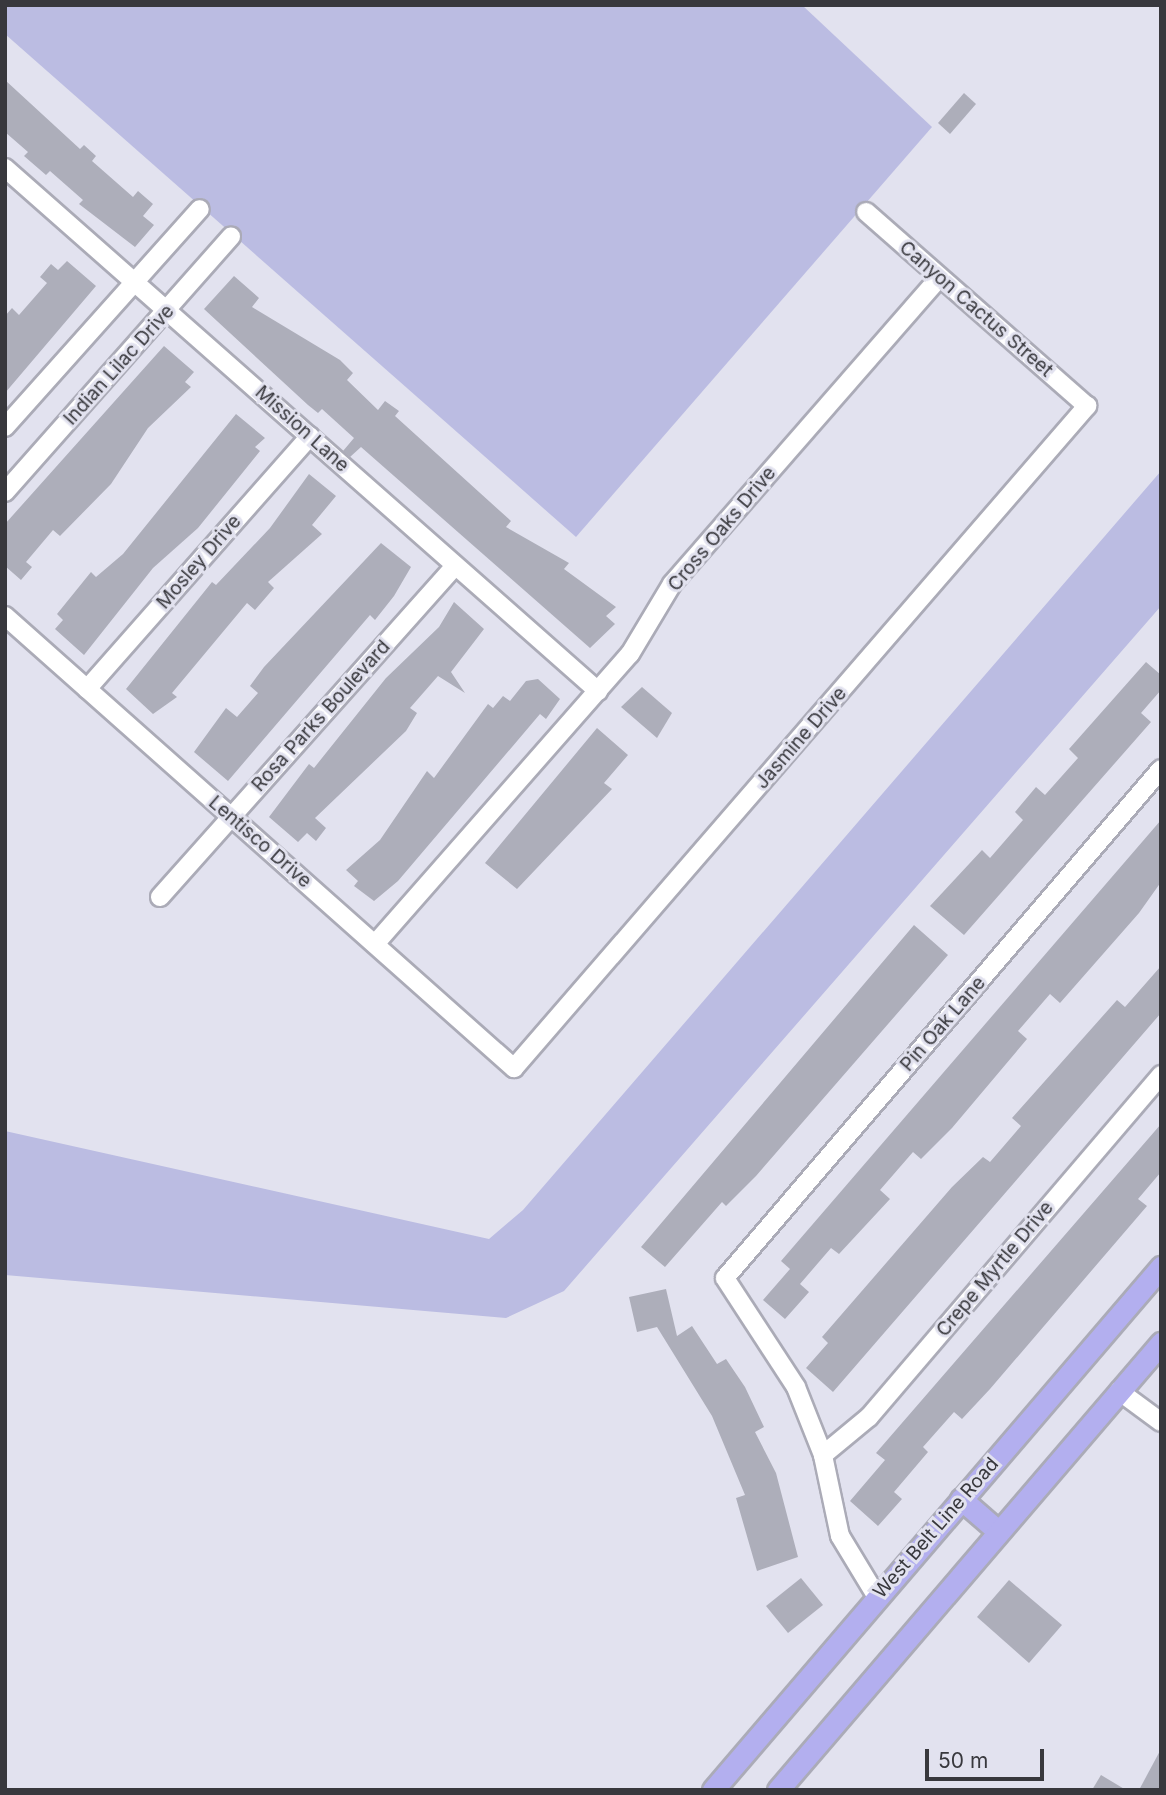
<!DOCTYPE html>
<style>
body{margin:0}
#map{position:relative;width:1166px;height:1795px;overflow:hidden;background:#e2e2ef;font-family:Inter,sans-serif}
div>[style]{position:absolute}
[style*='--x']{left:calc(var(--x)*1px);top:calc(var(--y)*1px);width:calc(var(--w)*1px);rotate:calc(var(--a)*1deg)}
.green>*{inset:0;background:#bbbce2}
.building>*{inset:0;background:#adaeba}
.roads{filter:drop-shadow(2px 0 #ababb7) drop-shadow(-2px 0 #ababb7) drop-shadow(0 2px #ababb7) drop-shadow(0 -2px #ababb7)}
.minor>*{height:18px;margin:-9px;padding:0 9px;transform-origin:9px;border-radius:9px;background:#fff}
.major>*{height:21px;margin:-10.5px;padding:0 10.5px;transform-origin:10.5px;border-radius:10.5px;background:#b3afef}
span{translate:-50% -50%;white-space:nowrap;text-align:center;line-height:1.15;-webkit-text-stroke:6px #e2e2ef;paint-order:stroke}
.street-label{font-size:19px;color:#38383d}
.frame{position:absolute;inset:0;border:7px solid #38383d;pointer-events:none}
.scale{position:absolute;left:925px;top:1749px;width:119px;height:32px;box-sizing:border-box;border:4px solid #38383d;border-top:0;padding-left:9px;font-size:21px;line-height:24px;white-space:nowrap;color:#38383d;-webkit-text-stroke:5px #e2e2ef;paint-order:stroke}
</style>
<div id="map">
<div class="green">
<div style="clip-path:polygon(5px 5px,802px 5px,932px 127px,576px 537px,5px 34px)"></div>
<div style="clip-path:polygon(1161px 471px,1161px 606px,564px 1291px,506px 1318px,5px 1275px,5px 1131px,489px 1239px,523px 1210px)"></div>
</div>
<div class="building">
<div style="clip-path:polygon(5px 80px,80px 149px,84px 145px,96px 156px,92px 161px,133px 197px,138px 191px,153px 204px,143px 216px,154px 225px,135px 247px,79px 204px,83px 200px,50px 171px,46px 175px,24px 156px,28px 152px,5px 132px)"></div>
<div style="clip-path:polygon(964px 93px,976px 104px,950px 134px,938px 123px)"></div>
<div style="clip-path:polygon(67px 261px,96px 286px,5px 393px,5px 316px,12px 308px,19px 315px,47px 283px,40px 277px,51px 264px,58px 270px)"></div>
<div style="clip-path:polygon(234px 276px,259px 298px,252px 307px,340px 360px,353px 373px,347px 380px,378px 410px,385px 401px,399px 411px,395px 416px,511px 521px,506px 527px,569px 563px,564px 569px,616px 607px,606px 616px,615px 624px,590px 648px,361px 447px,350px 457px,343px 451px,354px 438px,322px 409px,318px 413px,308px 405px,204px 309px)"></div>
<div style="clip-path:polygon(164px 346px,194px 372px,185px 382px,191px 387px,148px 428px,111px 484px,60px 536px,53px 530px,26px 562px,32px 567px,21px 580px,5px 566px,5px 524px)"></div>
<div style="clip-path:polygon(236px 414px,265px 438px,255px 447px,260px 451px,198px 528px,153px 568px,84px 655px,55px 629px,63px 620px,57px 614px,91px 572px,96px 577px,123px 554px)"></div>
<div style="clip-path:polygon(309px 474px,336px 496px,312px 525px,322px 534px,268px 582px,274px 588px,255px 610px,247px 603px,172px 693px,177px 697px,153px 714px,126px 689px,212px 582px,216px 585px,270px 528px)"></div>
<div style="clip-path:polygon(381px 543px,411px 567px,394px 596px,375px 620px,370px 615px,228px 781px,194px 752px,226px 708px,237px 717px,258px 693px,250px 686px,264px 667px)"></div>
<div style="clip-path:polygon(454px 602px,484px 629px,451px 672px,465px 693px,438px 676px,410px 708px,417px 713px,406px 731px,315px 818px,326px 828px,316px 841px,307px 833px,298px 842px,269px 817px,309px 764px,314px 768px,386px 678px,439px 627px)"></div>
<div style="clip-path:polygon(1146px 662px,1161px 675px,1161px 690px,1141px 713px,1151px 722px,964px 935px,930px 906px,982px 850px,990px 858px,1023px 820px,1015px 812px,1036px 787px,1045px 795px,1078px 758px,1069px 749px)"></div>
<div style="clip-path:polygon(538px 679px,560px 699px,546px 719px,540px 714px,398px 881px,374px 901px,354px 886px,358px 881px,346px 870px,380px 840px,427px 771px,434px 778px,488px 704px,493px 708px,503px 696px,510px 701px,526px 681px)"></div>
<div style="clip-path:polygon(642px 687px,672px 713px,657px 738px,621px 707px)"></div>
<div style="clip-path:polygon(597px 728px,628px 755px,604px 783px,612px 789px,517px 889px,485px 863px)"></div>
<div style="clip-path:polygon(1161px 820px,1161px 882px,1139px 913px,1060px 1003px,1050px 994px,1018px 1031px,1027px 1039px,952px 1128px,921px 1159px,913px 1152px,880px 1190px,890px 1199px,839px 1254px,831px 1248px,800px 1284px,809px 1292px,785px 1319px,763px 1300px,790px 1269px,781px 1261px)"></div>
<div style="clip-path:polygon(914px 925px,948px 955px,756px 1176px,726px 1206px,722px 1202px,665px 1267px,641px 1247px)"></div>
<div style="clip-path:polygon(1161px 966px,1161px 1013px,833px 1392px,806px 1368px,828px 1343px,822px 1337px,952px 1187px,983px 1157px,990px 1162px,1021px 1126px,1012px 1118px,1117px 1000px,1125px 1007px)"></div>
<div style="clip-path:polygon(1161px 1124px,1161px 1172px,1138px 1199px,1147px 1206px,990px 1389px,962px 1419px,954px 1412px,923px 1447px,928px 1452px,894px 1492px,902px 1499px,878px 1526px,850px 1501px,885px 1460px,876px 1453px)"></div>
<div style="clip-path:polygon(666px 1289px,677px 1336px,692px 1326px,717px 1364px,726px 1359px,745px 1387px,764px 1427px,755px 1432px,776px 1473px,798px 1557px,757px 1571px,736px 1498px,745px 1495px,712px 1416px,657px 1327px,637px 1332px,629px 1297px)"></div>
<div style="clip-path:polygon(801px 1578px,823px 1605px,788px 1633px,766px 1606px)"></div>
<div style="clip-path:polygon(1009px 1580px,1062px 1625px,1029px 1663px,977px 1617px)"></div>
<div style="clip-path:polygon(1161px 1749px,1161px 1790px,1139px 1790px)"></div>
<div style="clip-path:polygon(1101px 1775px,1126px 1790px,1092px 1790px)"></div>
</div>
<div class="roads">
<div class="minor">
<div style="--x:5;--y:168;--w:791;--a:41.41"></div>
<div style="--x:5;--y:427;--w:292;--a:-48.2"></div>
<div style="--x:5;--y:492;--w:341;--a:-48.5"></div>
<div style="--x:5;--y:616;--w:681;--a:41.61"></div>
<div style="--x:514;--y:1068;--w:876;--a:-49.12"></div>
<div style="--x:1087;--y:406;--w:294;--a:-138.7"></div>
<div style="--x:87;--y:689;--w:337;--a:-48.6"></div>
<div style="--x:160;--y:897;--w:443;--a:-48.3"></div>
<div style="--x:375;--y:944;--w:386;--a:-48.7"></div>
<div style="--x:630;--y:654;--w:82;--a:-59"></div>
<div style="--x:672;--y:584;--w:406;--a:-48.9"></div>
<div style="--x:1119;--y:1391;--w:52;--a:36.4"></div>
<div style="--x:823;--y:1455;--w:60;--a:-39.6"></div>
<div style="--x:869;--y:1417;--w:450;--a:-49.5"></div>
<div style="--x:877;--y:1597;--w:71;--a:-121.2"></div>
<div style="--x:840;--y:1536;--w:83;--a:-101.9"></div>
<div style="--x:823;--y:1455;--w:73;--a:-111.7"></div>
<div style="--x:796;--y:1387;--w:130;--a:-123.1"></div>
<div style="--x:725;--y:1278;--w:670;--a:-49.42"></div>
</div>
<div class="major">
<div style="--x:961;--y:1499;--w:49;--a:40.9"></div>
<div style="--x:713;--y:1790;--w:689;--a:-49.42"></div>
<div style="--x:778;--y:1790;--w:589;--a:-49.41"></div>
</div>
</div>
<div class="street-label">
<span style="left:976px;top:309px;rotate:41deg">Canyon Cactus Street</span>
<span style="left:119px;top:365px;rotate:-48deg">Indian Lilac Drive</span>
<span style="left:302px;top:429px;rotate:42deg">Mission Lane</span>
<span style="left:722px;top:529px;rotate:-50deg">Cross Oaks Drive</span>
<span style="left:199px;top:562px;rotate:-49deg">Mosley Drive</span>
<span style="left:321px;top:716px;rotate:-48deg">Rosa Parks Boulevard</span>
<span style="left:801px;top:738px;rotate:-49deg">Jasmine Drive</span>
<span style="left:260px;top:842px;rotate:41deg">Lentisco Drive</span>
<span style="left:943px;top:1024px;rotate:-49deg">Pin Oak Lane</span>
<span style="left:995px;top:1269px;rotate:-50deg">Crepe Myrtle Drive</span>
<span style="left:936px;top:1528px;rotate:-49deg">West Belt Line Road</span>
</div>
<div class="frame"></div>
<div class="scale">50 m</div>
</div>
